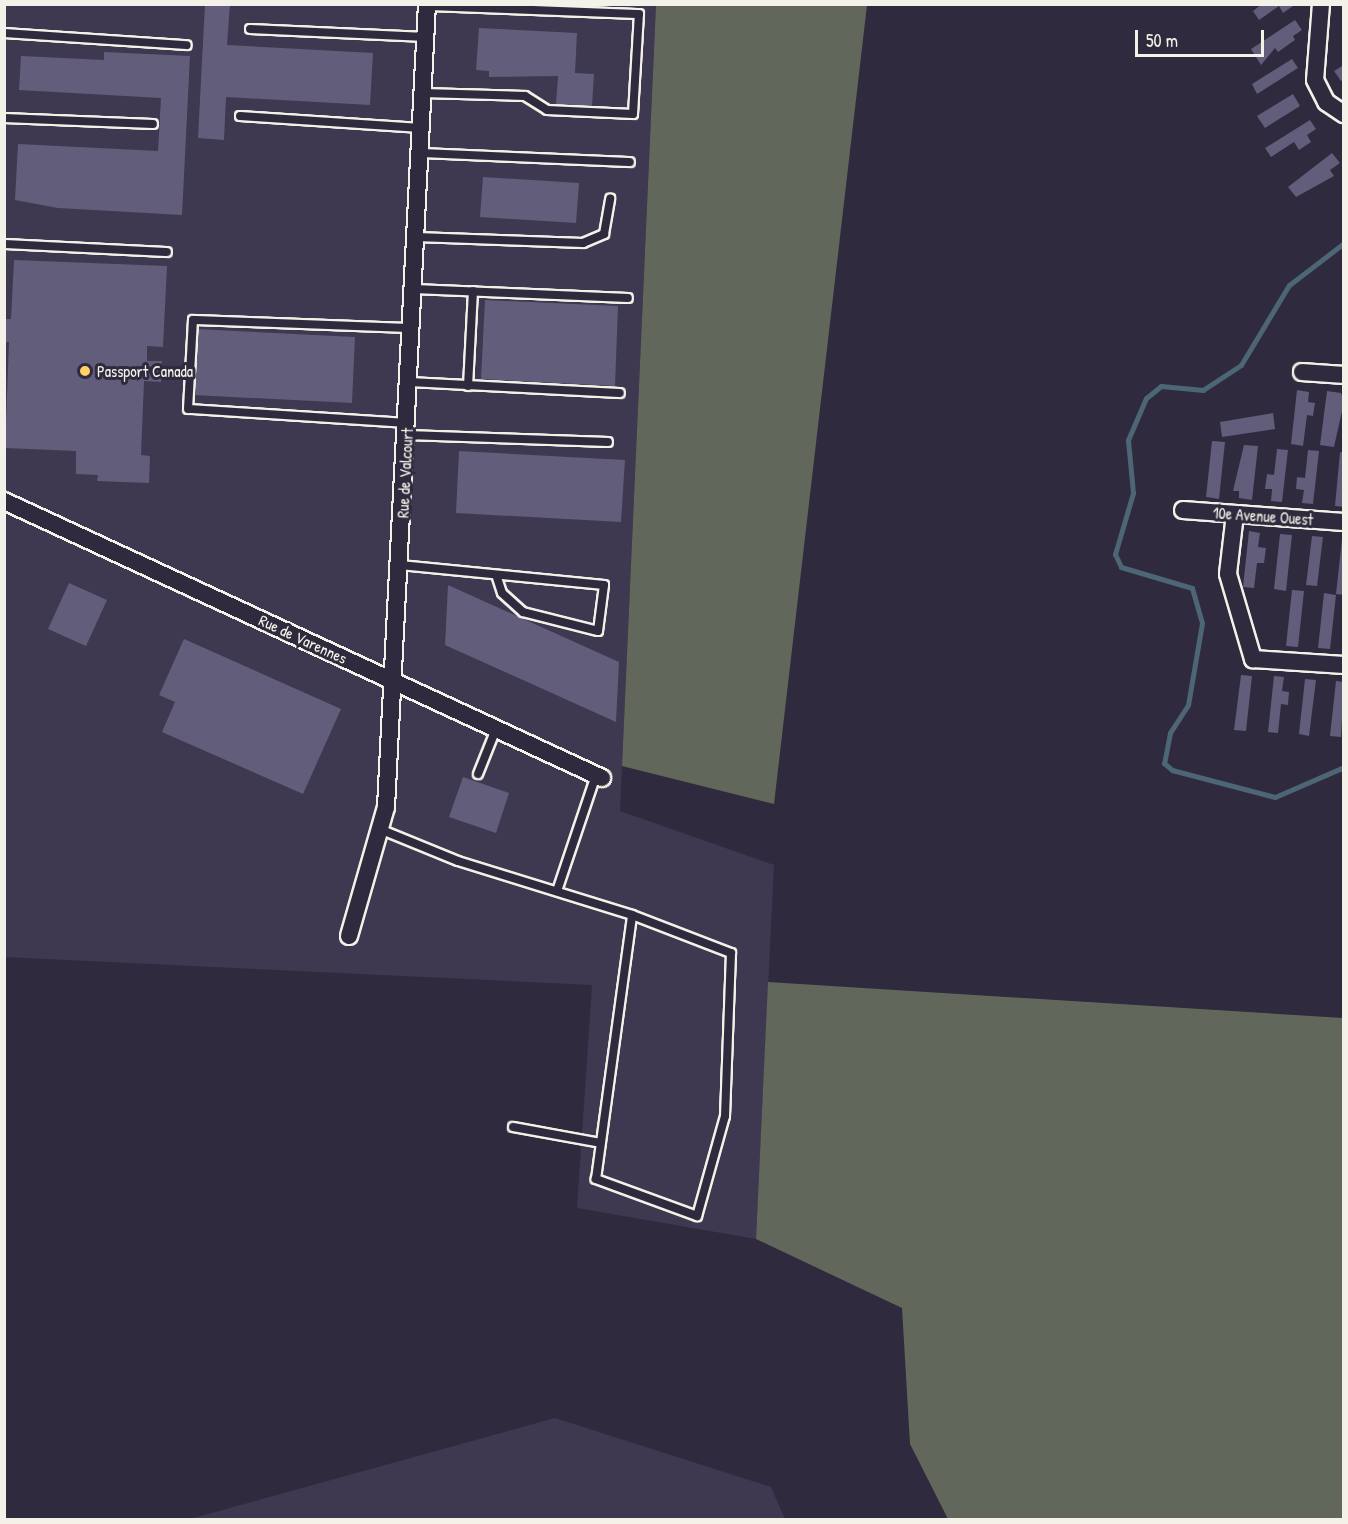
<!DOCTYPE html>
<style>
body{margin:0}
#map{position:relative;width:1348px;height:1524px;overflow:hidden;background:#2f2a3d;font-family:"Patrick Hand",sans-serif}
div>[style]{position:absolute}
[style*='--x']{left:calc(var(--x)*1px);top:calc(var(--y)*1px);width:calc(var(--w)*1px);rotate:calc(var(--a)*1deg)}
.built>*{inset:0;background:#3e3950}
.green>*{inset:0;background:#61685b}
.stream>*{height:5px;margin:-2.5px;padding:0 2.5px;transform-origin:2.5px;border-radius:2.5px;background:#4d6675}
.building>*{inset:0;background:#625d7b}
.roads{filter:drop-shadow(2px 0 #f4f1e8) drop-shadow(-2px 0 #f4f1e8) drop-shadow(0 2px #f4f1e8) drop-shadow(0 -2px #f4f1e8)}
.lane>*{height:8px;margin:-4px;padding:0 4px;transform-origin:4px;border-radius:4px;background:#2f2a3d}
.street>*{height:16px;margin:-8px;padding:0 8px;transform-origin:8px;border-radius:8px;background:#2f2a3d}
.dots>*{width:16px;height:16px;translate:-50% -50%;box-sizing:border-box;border:3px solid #2f2a3d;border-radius:50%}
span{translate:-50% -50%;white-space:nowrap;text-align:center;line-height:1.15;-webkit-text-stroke:6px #2f2a3d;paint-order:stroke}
.poi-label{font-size:16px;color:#f4f1e8}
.left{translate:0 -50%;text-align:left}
.street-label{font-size:16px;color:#f4f1e8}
.frame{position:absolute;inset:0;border:6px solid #f4f1e8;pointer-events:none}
.scale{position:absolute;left:1135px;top:30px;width:129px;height:27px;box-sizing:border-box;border:3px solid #f4f1e8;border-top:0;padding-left:8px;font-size:18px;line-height:21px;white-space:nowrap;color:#f4f1e8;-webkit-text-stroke:4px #2f2a3d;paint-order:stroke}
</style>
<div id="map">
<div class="built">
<div style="clip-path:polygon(5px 5px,656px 5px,620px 811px,774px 865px,756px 1239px,577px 1208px,592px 985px,5px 957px)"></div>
<div style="clip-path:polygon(555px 1418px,771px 1487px,785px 1519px,190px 1519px)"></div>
</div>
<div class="green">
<div style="clip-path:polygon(656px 5px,867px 5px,774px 804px,622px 766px)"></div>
<div style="clip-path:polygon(768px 982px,1343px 1018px,1343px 1519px,948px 1519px,910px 1444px,902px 1308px,756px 1239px)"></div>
</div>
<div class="stream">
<div style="--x:1344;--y:243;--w:69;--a:142.6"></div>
<div style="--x:1289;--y:285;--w:93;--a:121"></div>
<div style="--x:1241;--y:365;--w:45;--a:146.7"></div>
<div style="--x:1203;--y:390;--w:42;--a:-174.6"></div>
<div style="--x:1161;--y:386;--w:19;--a:141"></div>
<div style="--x:1146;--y:398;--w:46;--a:113.2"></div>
<div style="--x:1128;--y:440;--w:53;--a:84.6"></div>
<div style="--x:1133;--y:493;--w:64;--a:106.4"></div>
<div style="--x:1115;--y:554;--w:14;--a:65"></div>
<div style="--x:1121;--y:567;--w:74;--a:16.5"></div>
<div style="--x:1192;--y:588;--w:36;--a:74"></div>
<div style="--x:1202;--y:623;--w:83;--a:99.7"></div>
<div style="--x:1188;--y:705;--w:33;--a:123"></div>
<div style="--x:1170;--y:733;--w:31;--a:101"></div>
<div style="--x:1164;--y:763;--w:11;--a:41"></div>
<div style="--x:1172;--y:770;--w:106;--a:14.7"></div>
<div style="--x:1275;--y:797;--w:75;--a:-23.5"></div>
</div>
<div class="building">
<div style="clip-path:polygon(205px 4px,230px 4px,227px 45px,373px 53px,370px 105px,226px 97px,224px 140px,198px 138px)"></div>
<div style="clip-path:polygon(1262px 4px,1296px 4px,1283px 13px,1279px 6px,1259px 20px,1253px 11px)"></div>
<div style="clip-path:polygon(1295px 20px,1302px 30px,1293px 36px,1295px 40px,1278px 52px,1275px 48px,1261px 65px,1251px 49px)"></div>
<div style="clip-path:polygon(479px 28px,577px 33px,575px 73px,594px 74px,592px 106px,556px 104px,558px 76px,489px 77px,489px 71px,476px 70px)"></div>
<div style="clip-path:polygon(104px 52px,190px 56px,182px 215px,58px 208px,15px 200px,18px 144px,158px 151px,161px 98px,19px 90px,21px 56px,104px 60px)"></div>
<div style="clip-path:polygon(1292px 59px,1298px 68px,1257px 94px,1252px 84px)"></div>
<div style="clip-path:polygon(1344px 65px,1344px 79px,1341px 81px,1334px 71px)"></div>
<div style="clip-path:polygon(1293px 94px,1300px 106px,1265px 128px,1257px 116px)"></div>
<div style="clip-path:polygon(1310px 120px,1316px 129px,1307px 135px,1311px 142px,1299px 150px,1294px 142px,1271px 157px,1265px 148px)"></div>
<div style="clip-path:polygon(1332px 153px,1340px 163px,1330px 170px,1334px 176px,1296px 197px,1288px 187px)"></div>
<div style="clip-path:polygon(483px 177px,579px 183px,576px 223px,480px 217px)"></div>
<div style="clip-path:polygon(14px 260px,167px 266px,163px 347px,147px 346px,147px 361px,162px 361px,161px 382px,144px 381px,141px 455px,150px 456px,149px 483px,97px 481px,98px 475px,76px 474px,76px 451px,5px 448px,9px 342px,4px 342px,4px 319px,11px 319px)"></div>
<div style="clip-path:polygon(485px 300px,618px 306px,615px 386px,481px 379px)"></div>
<div style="clip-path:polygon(196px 329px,355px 337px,352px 403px,193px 395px)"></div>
<div style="clip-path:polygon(1297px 390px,1309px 392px,1308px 402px,1315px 403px,1313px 416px,1307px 415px,1303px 446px,1291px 444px)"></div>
<div style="clip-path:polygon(1327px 391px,1341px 393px,1344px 402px,1334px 447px,1320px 445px)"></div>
<div style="clip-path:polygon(1273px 413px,1275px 429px,1222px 437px,1220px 422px)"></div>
<div style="clip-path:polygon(1212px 441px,1225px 442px,1219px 499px,1206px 497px)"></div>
<div style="clip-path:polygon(1244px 445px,1258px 446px,1252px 500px,1239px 498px,1239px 491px,1233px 491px)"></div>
<div style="clip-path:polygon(1277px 449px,1288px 450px,1282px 502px,1271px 501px,1272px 489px,1265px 489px,1267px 474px,1274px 475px)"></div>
<div style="clip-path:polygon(1308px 450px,1319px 451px,1313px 504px,1302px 503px,1304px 490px,1296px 489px,1297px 477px,1305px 478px)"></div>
<div style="clip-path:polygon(459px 451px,625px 460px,621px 522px,456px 513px)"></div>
<div style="clip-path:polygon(1340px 452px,1344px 453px,1344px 507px,1335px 506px)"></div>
<div style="clip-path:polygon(1249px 531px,1260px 533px,1258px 547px,1266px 548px,1264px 563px,1257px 563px,1254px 588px,1243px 587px)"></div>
<div style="clip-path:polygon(1280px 534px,1292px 535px,1286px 591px,1274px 589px)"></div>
<div style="clip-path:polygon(1312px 536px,1323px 537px,1317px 586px,1306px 585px)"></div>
<div style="clip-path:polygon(1342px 539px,1344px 539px,1344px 595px,1336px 594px)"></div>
<div style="clip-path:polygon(69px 583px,107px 600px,86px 646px,48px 629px)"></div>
<div style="clip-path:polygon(448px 585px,619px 662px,616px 722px,445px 645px)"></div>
<div style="clip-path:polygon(1292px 590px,1304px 591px,1298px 647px,1286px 646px)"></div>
<div style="clip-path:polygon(1324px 593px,1336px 595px,1330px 649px,1318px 648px)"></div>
<div style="clip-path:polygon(184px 639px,341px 709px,303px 794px,162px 732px,175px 702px,159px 695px)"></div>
<div style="clip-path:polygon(1241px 675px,1252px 676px,1246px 731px,1234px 730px)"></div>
<div style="clip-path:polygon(1274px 676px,1284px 677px,1282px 691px,1289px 692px,1288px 705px,1281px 704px,1278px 733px,1268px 732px)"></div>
<div style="clip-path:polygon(1305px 679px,1316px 680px,1309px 736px,1299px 734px)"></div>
<div style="clip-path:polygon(1336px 681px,1344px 682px,1341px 737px,1330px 736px)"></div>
<div style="clip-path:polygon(463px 777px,509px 793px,496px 833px,449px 817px)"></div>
</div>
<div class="roads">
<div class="lane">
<div style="--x:250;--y:29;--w:176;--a:2.6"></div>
<div style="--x:4;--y:33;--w:183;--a:3.8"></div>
<div style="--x:423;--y:93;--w:102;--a:1.7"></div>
<div style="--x:525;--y:96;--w:26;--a:32"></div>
<div style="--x:547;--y:110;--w:86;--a:2.7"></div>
<div style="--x:633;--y:114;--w:100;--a:-86.6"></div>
<div style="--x:639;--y:14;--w:212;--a:-177.8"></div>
<div style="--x:240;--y:116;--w:181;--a:3.8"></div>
<div style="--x:4;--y:118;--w:149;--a:2.3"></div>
<div style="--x:420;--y:153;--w:210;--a:2.5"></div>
<div style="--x:416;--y:237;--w:167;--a:2.1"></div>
<div style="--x:583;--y:243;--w:23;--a:-23"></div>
<div style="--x:604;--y:234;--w:36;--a:-80"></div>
<div style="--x:4;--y:244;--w:163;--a:2.8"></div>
<div style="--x:414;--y:289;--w:214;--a:2.4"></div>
<div style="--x:409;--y:382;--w:211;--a:3"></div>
<div style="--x:468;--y:386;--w:95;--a:-87"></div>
<div style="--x:407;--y:423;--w:219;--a:-176.3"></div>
<div style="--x:188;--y:409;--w:89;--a:-86.8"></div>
<div style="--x:193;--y:320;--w:218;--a:2.1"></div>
<div style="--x:407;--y:435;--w:201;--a:2"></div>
<div style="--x:400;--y:565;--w:205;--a:5.6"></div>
<div style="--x:604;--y:585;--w:46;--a:97.4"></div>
<div style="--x:598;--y:631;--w:77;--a:-165.8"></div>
<div style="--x:523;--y:612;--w:28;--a:-138"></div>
<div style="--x:502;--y:593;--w:16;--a:-108"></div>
<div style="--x:478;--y:774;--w:48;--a:-68.2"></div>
<div style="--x:382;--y:830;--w:82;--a:22.2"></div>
<div style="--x:458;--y:861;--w:182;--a:17.2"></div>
<div style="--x:632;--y:915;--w:106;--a:21"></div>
<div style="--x:731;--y:953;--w:163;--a:92.1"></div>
<div style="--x:725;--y:1116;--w:104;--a:105.6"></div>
<div style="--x:697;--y:1216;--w:108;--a:-159.9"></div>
<div style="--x:596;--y:1179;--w:266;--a:-82.2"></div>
<div style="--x:557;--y:891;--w:122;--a:-71.4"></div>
<div style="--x:513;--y:1127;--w:89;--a:10.3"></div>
</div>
<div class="street">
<div style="--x:1321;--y:4;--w:76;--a:94.5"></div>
<div style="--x:1315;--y:80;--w:25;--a:63"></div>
<div style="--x:1326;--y:102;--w:22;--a:34"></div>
<div style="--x:1302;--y:372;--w:42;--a:4.1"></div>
<div style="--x:4;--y:501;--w:659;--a:24.85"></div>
<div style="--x:1183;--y:510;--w:161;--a:4.3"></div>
<div style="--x:1235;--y:514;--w:60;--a:96.7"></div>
<div style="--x:1228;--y:574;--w:89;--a:73.6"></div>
<div style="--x:1253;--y:659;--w:91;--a:3.8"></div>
<div style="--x:349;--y:936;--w:134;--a:-74"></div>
<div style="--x:386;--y:807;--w:804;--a:-87.08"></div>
</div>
</div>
<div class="dots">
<div style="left:85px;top:371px;background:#ffd166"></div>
</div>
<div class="poi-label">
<span class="left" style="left:97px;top:371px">Passport Canada</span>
</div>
<div class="street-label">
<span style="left:405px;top:473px;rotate:-87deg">Rue de Valcourt</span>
<span style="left:1263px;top:516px;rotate:4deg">10e Avenue Ouest</span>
<span style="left:303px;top:639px;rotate:25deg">Rue de Varennes</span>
</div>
<div class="frame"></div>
<div class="scale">50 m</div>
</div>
